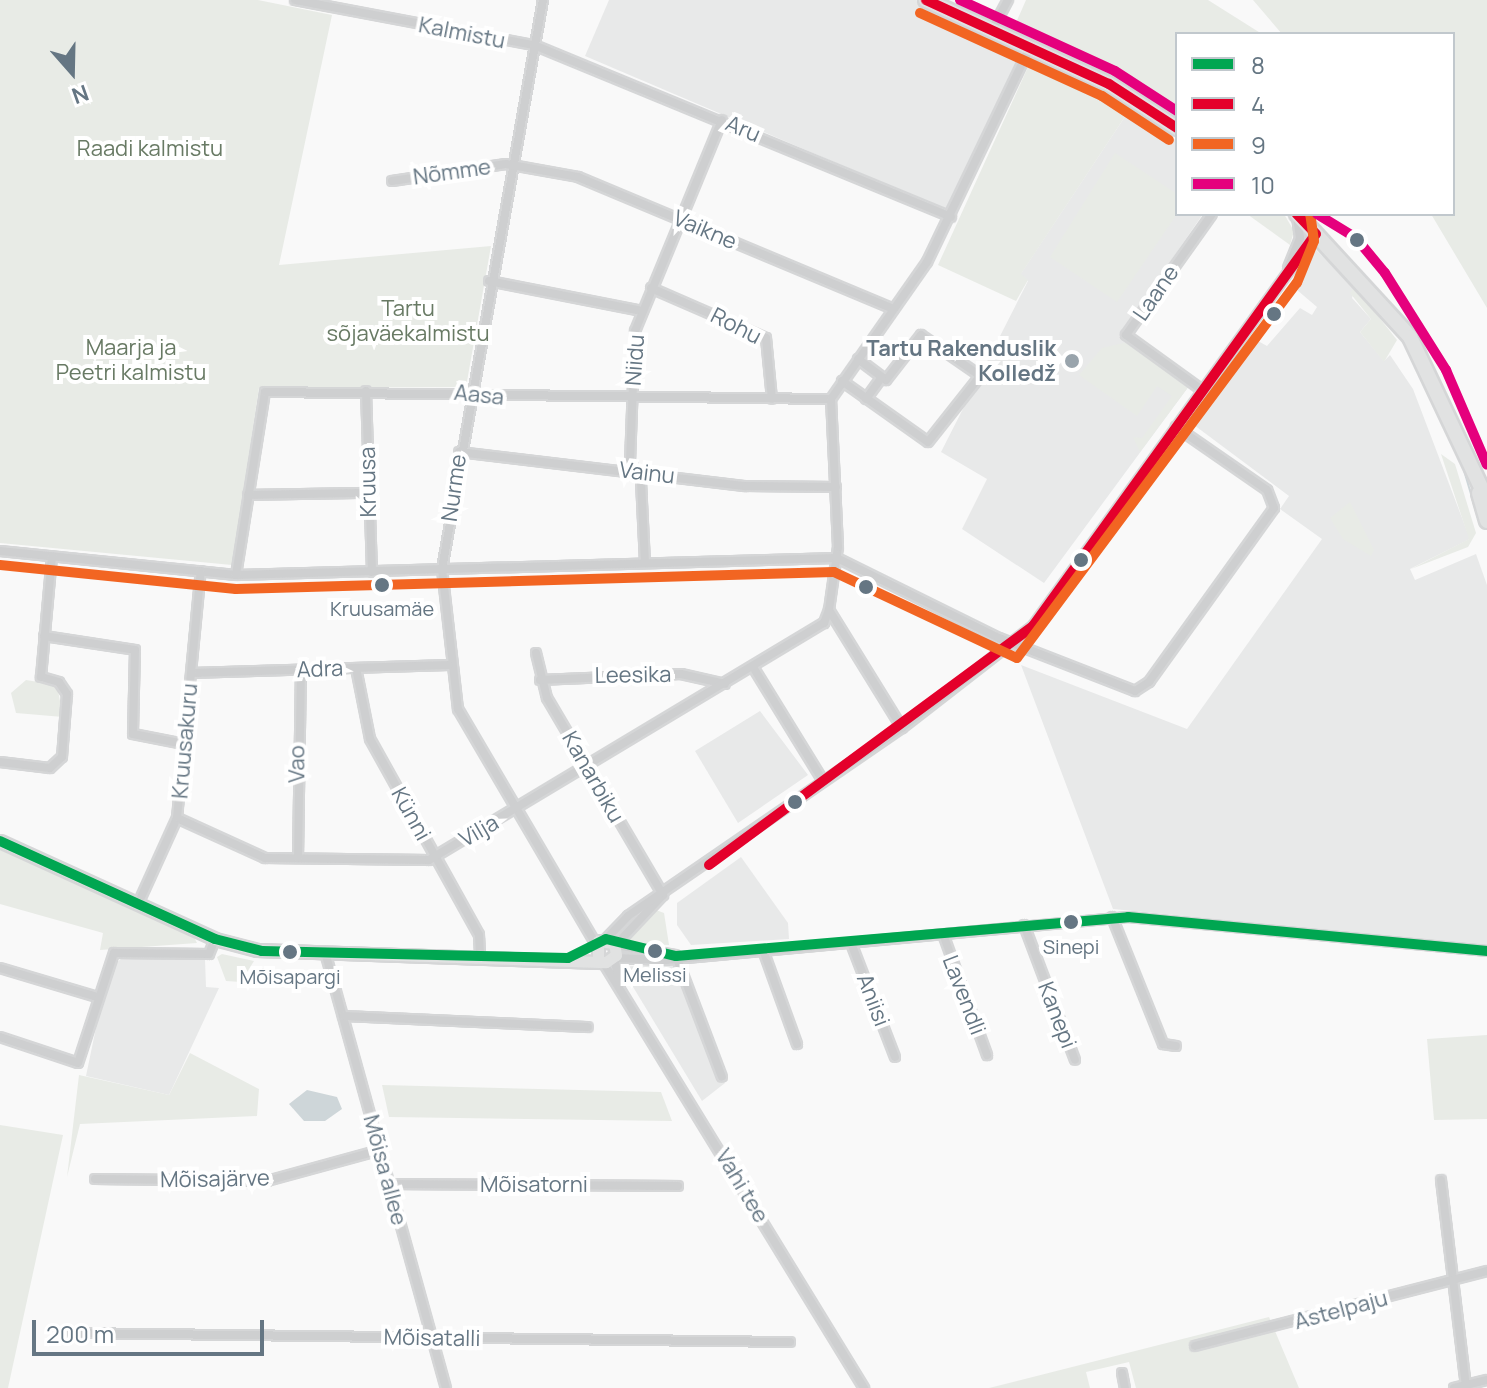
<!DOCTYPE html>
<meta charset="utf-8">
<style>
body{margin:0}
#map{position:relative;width:1487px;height:1388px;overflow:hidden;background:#f9f9f9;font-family:Manrope,sans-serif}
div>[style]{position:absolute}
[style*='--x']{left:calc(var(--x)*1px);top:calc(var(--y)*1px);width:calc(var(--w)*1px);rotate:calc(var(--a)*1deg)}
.built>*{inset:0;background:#e8e9e9}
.green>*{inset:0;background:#e8ebe6}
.water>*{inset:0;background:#ced6d9}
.stream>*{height:2px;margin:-1px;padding:0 1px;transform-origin:1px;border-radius:1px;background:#ced6d9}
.roads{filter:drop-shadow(2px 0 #d5d6d7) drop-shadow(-2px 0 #d5d6d7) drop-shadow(0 2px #d5d6d7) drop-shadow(0 -2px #d5d6d7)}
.street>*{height:8px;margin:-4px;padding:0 4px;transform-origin:4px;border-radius:4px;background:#cecfd0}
.secondary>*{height:11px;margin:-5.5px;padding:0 5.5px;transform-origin:5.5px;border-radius:5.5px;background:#e1e2e2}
.highway>*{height:14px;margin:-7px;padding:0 7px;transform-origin:7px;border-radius:7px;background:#e1e2e2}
.bus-1>*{height:10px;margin:-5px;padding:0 5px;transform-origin:5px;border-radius:5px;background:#00a651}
.bus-2>*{height:10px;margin:-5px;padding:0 5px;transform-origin:5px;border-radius:5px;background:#e4002b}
.bus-3>*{height:10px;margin:-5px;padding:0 5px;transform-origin:5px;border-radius:5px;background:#f26522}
.bus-4>*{height:10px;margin:-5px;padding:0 5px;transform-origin:5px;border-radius:5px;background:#e5007d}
.dots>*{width:22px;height:22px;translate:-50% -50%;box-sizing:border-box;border:4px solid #fff;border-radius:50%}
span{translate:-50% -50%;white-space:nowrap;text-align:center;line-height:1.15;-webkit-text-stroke:8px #fff;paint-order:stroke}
.bus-label{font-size:20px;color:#657683}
.street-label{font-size:22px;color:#657683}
.park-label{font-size:22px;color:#687a64}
.poi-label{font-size:22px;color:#657683;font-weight:700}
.right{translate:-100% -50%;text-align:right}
.legend{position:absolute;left:1175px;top:32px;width:280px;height:184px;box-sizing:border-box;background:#fff;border:2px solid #c1c8cd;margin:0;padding:10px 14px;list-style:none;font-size:24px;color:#657683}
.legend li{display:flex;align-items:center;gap:16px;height:40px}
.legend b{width:40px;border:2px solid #c1c8cd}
.north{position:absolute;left:32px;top:32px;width:80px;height:80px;-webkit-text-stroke:6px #fff;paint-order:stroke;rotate:160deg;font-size:22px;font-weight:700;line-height:32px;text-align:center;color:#657683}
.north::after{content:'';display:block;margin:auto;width:28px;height:36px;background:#657683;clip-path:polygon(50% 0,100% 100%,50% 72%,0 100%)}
.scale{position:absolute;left:32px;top:1320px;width:232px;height:36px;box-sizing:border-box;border:4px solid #657683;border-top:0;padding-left:10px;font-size:24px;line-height:28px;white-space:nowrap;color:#657683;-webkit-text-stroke:6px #fff;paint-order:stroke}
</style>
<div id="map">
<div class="built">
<div style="clip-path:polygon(609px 0,916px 0,1023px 48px,949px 211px,585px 56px)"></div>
<div style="clip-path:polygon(1130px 109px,1177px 141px,1177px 214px,1203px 214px,1119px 336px,1189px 386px,1044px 583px,962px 529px,987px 479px,941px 452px,1028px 281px,1020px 275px)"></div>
<div style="clip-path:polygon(1316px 250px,1355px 287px,1352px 298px,1371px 319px,1360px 332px,1384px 361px,1390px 355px,1413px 389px,1470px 539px,1410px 569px,1415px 580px,1476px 554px,1487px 585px,1487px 946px,1113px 909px,1021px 665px,1187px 729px,1322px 539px,1280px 509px,1289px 496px,1194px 425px,1258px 341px,1267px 346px,1300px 308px,1312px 315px,1317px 307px,1290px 284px)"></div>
<div style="clip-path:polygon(760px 711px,808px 775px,738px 823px,695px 751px)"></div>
<div style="clip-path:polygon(741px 857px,788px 923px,789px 939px,691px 945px,677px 925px,677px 903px)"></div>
<div style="clip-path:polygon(122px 958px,205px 959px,206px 987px,219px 988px,169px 1095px,86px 1076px,108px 970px)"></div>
<div style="clip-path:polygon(681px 963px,725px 1083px,702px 1101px,621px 967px)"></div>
</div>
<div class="green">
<div style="clip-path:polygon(0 0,258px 0,332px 15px,279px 265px,491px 246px,466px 387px,259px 388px,232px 565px,0 543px)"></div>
<div style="clip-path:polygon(1026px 0,1208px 0,1262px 34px,1177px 34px,1177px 120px,1015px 25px)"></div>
<div style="clip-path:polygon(1253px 0,1487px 0,1487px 308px,1431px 214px,1453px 214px,1453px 34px,1282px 34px)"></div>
<div style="clip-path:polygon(1034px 54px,1130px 109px,1021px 274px,1028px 280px,1016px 301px,938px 265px)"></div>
<div style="clip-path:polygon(1115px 153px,1177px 194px,1177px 214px,1117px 302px,1050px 257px)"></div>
<div style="clip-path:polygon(1247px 214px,1284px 214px,1294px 231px,1290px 245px)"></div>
<div style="clip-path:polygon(1355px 287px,1397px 340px,1384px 362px,1360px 332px,1371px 319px,1350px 293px)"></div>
<div style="clip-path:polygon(1128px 342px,1189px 386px,1140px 452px,1133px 437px,1142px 438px,1172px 396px,1157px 386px,1137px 416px,1079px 375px,1102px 348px)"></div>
<div style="clip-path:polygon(1441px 454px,1455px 464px,1476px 533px,1468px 547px,1411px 569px,1469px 539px)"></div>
<div style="clip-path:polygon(1350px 502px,1374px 550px,1371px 556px,1343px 539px,1330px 518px)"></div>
<div style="clip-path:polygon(26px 680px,57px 685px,63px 717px,16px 713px,11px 693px)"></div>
<div style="clip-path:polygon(0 844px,192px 933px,197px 943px,100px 950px,103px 933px,0 904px)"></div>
<div style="clip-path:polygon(656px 910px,664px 913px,669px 945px,623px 943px,623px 933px)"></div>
<div style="clip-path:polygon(222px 954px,254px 961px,241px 982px,226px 981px,217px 957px)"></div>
<div style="clip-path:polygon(1487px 1035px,1487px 1119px,1434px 1120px,1427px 1039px)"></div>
<div style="clip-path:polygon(190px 1053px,259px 1089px,257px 1116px,80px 1124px,67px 1177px,79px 1075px,169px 1095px)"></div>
<div style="clip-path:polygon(382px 1085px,661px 1092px,672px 1121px,389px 1117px)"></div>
<div style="clip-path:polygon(0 1125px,63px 1135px,8px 1388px,0 1388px)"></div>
<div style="clip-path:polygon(1269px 1317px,1299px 1388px,1136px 1388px,1129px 1362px,1086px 1372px,1090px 1388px,989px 1388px)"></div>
</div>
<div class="water">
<div style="clip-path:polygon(307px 1090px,337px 1097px,342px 1109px,325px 1121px,304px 1121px,289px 1104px)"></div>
</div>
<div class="stream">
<div style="--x:1463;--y:467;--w:56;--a:73.5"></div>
</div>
<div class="roads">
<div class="street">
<div style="--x:295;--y:0;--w:243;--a:10.7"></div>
<div style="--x:534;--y:45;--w:451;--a:22.4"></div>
<div style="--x:543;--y:0;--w:578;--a:100.07"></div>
<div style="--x:442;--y:569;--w:141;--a:83.5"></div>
<div style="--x:458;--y:709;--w:273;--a:59.6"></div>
<div style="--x:993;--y:28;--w:32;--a:-62"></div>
<div style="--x:392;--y:181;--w:115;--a:-8.5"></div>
<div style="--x:506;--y:164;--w:73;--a:10.2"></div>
<div style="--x:578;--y:177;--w:342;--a:22.7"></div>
<div style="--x:1288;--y:268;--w:32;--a:-68"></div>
<div style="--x:1300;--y:238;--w:21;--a:-98"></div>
<div style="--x:489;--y:281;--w:156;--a:11.1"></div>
<div style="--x:651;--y:288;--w:125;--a:23.5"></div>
<div style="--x:766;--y:338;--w:61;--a:84.4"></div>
<div style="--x:858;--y:359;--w:35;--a:37"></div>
<div style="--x:886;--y:380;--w:57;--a:-52.1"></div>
<div style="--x:921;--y:335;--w:70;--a:34.6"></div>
<div style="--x:842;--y:381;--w:105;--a:35.3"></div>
<div style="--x:928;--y:442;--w:80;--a:-51.6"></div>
<div style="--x:1202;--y:390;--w:94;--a:-144.1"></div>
<div style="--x:1126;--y:335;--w:148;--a:-54.6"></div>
<div style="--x:366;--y:391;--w:181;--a:88.1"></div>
<div style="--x:866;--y:399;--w:27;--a:-54"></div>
<div style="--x:459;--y:452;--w:289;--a:6.8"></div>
<div style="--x:746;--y:486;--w:90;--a:0.6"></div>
<div style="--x:248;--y:495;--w:120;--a:-1"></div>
<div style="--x:0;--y:551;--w:237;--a:5.8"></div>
<div style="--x:236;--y:575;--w:601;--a:-1.62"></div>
<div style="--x:837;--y:558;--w:181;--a:26.3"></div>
<div style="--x:999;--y:638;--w:146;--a:21.3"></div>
<div style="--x:1135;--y:691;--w:17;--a:-33"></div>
<div style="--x:1149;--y:682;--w:214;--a:-54.3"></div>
<div style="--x:1274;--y:508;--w:19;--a:-111"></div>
<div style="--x:1267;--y:490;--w:111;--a:-145.3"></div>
<div style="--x:645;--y:563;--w:83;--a:-92.8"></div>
<div style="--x:641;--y:480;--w:21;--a:-121"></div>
<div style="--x:630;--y:462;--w:131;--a:-87.8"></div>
<div style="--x:635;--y:331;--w:228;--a:-67.6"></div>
<div style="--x:236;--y:575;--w:185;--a:-81"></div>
<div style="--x:265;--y:392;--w:566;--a:0.71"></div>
<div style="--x:44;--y:636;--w:92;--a:8.7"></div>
<div style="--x:135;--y:650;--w:84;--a:91.4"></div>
<div style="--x:133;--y:734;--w:52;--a:11.1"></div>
<div style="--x:536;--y:653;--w:46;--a:76.3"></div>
<div style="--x:547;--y:698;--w:229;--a:59.5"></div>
<div style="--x:753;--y:667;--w:134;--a:58.4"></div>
<div style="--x:356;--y:668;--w:72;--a:78.8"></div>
<div style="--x:370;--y:739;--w:224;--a:60.9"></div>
<div style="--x:479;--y:935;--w:19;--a:87"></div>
<div style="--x:191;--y:673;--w:258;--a:-1.8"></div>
<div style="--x:540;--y:680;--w:141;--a:-2.4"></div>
<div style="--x:681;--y:674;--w:45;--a:12.8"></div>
<div style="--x:902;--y:728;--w:139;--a:-121.7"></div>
<div style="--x:829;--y:610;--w:64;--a:-81.9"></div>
<div style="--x:838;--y:547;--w:148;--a:-92.7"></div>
<div style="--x:831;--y:399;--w:167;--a:-55"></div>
<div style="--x:927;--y:262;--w:241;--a:-64.4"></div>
<div style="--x:0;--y:762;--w:50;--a:6.8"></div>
<div style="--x:50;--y:768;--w:16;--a:-43"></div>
<div style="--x:62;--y:757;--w:63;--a:-85.5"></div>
<div style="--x:67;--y:694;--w:14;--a:-124"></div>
<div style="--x:59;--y:682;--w:19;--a:-164"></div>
<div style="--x:41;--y:677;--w:121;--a:-84.8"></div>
<div style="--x:177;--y:818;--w:97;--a:24.4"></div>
<div style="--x:265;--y:858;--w:164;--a:0.7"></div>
<div style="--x:429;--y:860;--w:461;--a:-31"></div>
<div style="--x:824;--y:623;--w:14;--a:-69"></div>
<div style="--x:298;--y:858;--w:188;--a:-89.1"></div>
<div style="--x:662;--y:896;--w:67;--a:133.2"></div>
<div style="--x:616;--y:945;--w:60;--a:9.6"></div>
<div style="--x:138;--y:904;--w:94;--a:-65.6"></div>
<div style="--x:177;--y:818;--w:248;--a:-84.5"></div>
<div style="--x:1112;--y:917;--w:137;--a:68.1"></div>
<div style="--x:1163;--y:1044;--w:13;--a:9"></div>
<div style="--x:1024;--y:925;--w:144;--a:69.3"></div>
<div style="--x:943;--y:934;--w:129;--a:70"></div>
<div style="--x:606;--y:939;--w:32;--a:-46"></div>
<div style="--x:628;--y:916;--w:332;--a:-34.5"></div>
<div style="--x:902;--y:728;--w:166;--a:-37.9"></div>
<div style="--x:1033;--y:626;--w:483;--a:-54.2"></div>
<div style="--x:851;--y:943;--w:122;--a:68.9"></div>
<div style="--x:763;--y:950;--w:100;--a:70.1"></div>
<div style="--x:325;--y:952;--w:452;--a:74.5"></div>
<div style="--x:676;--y:956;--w:129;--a:69.2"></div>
<div style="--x:603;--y:962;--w:500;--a:58.5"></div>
<div style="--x:0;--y:968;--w:101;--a:16.6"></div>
<div style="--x:620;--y:984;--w:27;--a:-103"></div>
<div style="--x:614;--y:958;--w:51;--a:2.2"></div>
<div style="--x:665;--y:960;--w:465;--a:-5.3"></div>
<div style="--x:1128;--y:917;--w:361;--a:5.4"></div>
<div style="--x:343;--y:1016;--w:245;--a:2.6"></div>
<div style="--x:0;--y:1037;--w:82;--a:18.4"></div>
<div style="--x:78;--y:1063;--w:116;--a:-71.9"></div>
<div style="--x:114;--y:953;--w:95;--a:0.6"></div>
<div style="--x:209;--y:954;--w:16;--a:-68"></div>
<div style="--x:95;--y:1179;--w:172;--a:0.7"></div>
<div style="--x:267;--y:1181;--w:117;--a:-15.3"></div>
<div style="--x:1441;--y:1180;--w:209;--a:83.1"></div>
<div style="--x:390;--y:1184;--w:288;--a:0.4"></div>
<div style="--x:73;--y:1333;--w:717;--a:0.72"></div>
<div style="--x:1195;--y:1346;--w:301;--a:-14.4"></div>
<div style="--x:1122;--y:1373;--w:15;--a:79"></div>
<div style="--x:1454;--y:1388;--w:34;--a:-14"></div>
</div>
<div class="secondary">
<div style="--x:0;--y:841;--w:236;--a:24.5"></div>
<div style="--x:215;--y:939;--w:43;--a:14.7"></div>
<div style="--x:257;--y:950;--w:349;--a:2"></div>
<div style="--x:606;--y:962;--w:12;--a:-35"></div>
<div style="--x:616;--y:955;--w:12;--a:-99"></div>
<div style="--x:614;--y:943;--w:16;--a:-173"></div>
<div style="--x:598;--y:941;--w:18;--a:90"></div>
</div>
<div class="highway">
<div style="--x:926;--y:0;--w:201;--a:24.7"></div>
<div style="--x:1109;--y:84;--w:81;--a:32.9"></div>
<div style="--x:1297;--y:214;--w:167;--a:47.4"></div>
<div style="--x:1410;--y:337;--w:180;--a:64.7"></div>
<div style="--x:1479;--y:493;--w:29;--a:74"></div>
</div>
</div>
<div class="bus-1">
<div style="--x:0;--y:841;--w:236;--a:24.5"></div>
<div style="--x:215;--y:939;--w:49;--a:14.3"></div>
<div style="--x:262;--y:951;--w:306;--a:1.3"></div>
<div style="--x:568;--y:958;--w:42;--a:-26.6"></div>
<div style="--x:606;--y:939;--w:72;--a:13.7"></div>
<div style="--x:676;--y:956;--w:454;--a:-4.9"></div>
<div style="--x:1128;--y:917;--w:361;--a:5.4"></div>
</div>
<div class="bus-2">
<div style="--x:926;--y:0;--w:201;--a:24.7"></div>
<div style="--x:1109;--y:84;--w:81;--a:32.9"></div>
<div style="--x:709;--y:865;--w:403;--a:-36.4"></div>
<div style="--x:1033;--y:626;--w:483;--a:-54.2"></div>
<div style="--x:1316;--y:234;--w:28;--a:-134"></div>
</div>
<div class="bus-3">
<div style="--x:920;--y:13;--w:200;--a:24.5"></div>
<div style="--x:1102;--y:96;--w:80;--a:33.3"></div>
<div style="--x:0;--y:565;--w:237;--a:5.8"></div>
<div style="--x:236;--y:589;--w:598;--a:-1.63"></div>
<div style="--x:834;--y:572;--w:202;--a:25.2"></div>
<div style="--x:1017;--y:658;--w:468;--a:-53.3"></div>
<div style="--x:1297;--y:283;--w:45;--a:-68"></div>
<div style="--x:1314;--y:241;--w:27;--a:-98"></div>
</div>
<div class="bus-4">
<div style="--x:960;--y:0;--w:170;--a:24.6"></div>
<div style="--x:1115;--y:71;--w:74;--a:32.8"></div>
<div style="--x:1317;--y:214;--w:46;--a:31.6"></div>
<div style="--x:1356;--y:238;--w:45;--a:50.4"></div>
<div style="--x:1385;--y:273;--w:115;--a:57.8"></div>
<div style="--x:1446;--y:370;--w:103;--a:66.7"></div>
</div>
<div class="dots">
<div style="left:1357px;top:240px;background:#657683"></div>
<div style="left:1274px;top:314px;background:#657683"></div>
<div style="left:1072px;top:361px;background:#99a4ac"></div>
<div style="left:1081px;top:560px;background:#657683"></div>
<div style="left:382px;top:585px;background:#657683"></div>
<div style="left:866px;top:587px;background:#657683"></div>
<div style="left:795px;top:802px;background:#657683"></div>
<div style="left:1071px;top:922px;background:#657683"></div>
<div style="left:655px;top:951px;background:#657683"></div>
<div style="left:290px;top:952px;background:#657683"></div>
</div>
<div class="bus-label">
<span style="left:382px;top:608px">Kruusamäe</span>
<span style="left:1071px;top:946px">Sinepi</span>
<span style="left:655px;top:974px">Melissi</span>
<span style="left:290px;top:976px">Mõisapargi</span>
</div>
<div class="street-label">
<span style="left:462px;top:33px;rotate:11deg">Kalmistu</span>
<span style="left:743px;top:129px;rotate:23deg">Aru</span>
<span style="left:452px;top:172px;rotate:-8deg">Nõmme</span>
<span style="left:705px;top:230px;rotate:23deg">Vaikne</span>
<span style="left:1156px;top:293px;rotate:-55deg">Laane</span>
<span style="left:736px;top:326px;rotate:27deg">Rohu</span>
<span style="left:635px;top:360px;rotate:-86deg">Niidu</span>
<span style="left:479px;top:395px;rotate:6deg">Aasa</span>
<span style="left:647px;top:473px;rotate:7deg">Vainu</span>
<span style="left:368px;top:482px;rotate:-91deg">Kruusa</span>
<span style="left:454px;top:488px;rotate:-82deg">Nurme</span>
<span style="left:320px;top:669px;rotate:-2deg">Adra</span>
<span style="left:633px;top:675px;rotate:-1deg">Leesika</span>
<span style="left:185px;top:741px;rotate:-85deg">Kruusakuru</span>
<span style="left:297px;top:764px;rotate:-90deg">Vao</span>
<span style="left:593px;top:777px;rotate:60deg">Kanarbiku</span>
<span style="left:411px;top:814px;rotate:61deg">Künni</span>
<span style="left:479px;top:831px;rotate:-30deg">Vilja</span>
<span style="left:964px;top:995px;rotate:69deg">Lavendli</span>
<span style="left:873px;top:1000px;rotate:69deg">Aniisi</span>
<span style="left:1057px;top:1015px;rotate:69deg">Kanepi</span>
<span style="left:385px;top:1170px;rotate:75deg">Mõisa allee</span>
<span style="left:215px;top:1179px;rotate:-1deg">Mõisajärve</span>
<span style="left:534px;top:1185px">Mõisatorni</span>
<span style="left:742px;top:1186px;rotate:59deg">Vahi tee</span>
<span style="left:1341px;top:1310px;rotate:-15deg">Astelpaju</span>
<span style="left:432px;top:1338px;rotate:1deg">Mõisatalli</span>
</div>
<div class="park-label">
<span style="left:150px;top:149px">Raadi kalmistu</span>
<span style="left:408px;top:321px">Tartu<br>sõjaväekalmistu</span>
<span style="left:131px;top:360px">Maarja ja<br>Peetri kalmistu</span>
</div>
<div class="poi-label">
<span class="right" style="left:1056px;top:361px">Tartu Rakenduslik<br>Kolledž</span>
</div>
<ul class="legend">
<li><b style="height:10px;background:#00a651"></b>8</li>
<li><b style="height:10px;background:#e4002b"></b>4</li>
<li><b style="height:10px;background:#f26522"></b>9</li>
<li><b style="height:10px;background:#e5007d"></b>10</li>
</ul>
<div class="north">N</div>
<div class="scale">200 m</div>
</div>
